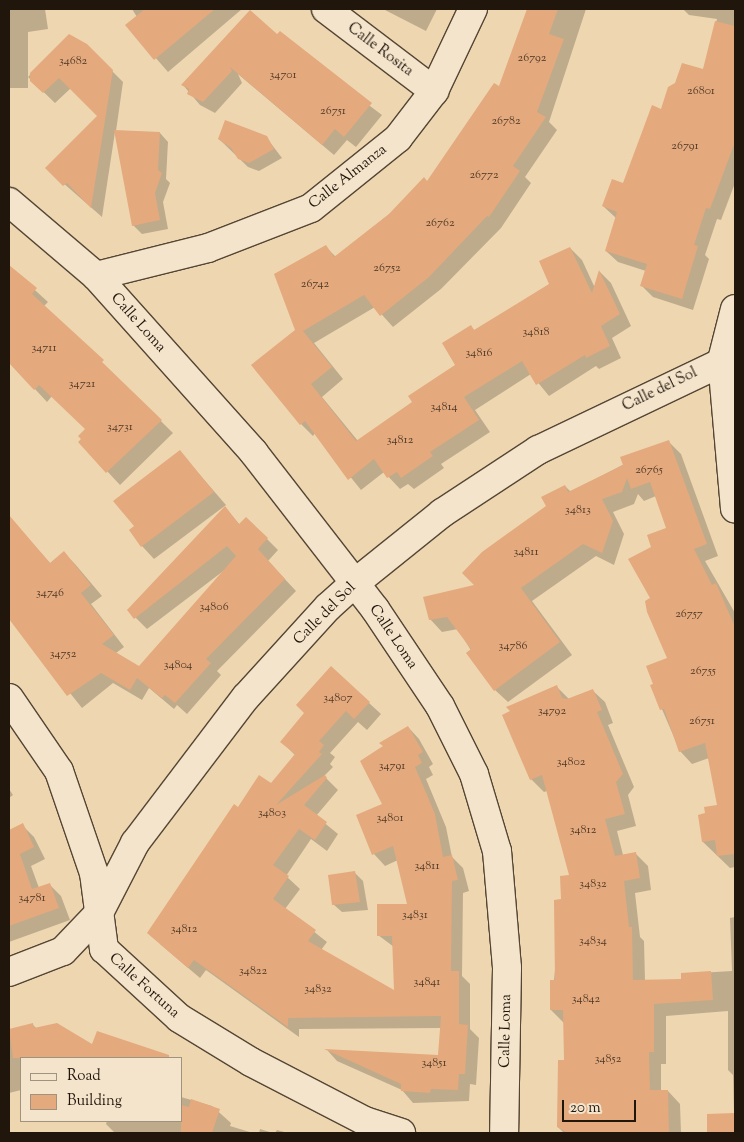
<!DOCTYPE html>
<style>
body{margin:0}
#map{position:relative;width:744px;height:1142px;overflow:hidden;background:#eed6b0;font-family:"Sorts Mill Goudy",serif}
div>[style]{position:absolute}
[style*='--x']{left:calc(var(--x)*1px);top:calc(var(--y)*1px);width:calc(var(--w)*1px);rotate:calc(var(--a)*1deg)}
.shadow>*{inset:0;background:#0003}
.building>*{inset:0;background:#e4a97d}
.roads{filter:drop-shadow(1px 0 #544634) drop-shadow(-1px 0 #544634) drop-shadow(0 1px #544634) drop-shadow(0 -1px #544634)}
.minor>*{height:28px;margin:-14px;padding:0 14px;transform-origin:14px;border-radius:14px;background:#f4e4cc}
span{translate:-50% -50%;white-space:nowrap;text-align:center;line-height:1.15;-webkit-text-stroke:4px #f4e4cc;paint-order:stroke}
.number-label{font-size:12px;color:#513b28}
.number-label span{-webkit-text-stroke-width:0}
.street-label{font-size:15px;color:#20160b}
.frame{position:absolute;inset:0;border:10px solid #20160b;pointer-events:none}
.legend{position:absolute;left:20px;top:1057px;width:162px;height:65px;box-sizing:border-box;background:#f4e4cc;border:1px solid #9f927f;margin:0;padding:6px 9px;list-style:none;font-size:15px;color:#20160b}
.legend li{display:flex;align-items:center;gap:10px;height:25px}
.legend b{width:25px;border:1px solid #9f927f}
.scale{position:absolute;left:562px;top:1100px;width:74px;height:22px;box-sizing:border-box;border:2px solid #20160b;border-top:0;padding-left:6px;font-size:15px;line-height:18px;white-space:nowrap;color:#20160b;-webkit-text-stroke:4px #f4e4cc;paint-order:stroke}
</style>
<div id="map">
<div class="shadow">
<div style="clip-path:polygon(9px 9px,45px 9px,48px 29px,28px 32px,28px 88px,9px 88px)"></div>
<div style="clip-path:polygon(132px 9px,242px 9px,168px 72px,127px 25px,137px 17px)"></div>
<div style="clip-path:polygon(383px 9px,437px 9px,426px 31px)"></div>
<div style="clip-path:polygon(528px 9px,586px 9px,549px 122px,557px 130px,525px 177px,531px 183px,501px 228px,441px 289px,393px 327px,375px 307px,314px 343px,343px 379px,322px 397px,358px 441px,414px 402px,457px 365px,471px 327px,475px 331px,551px 285px,570px 248px,582px 260px,595px 288px,600px 272px,611px 283px,631px 326px,612px 338px,621px 358px,599px 369px,596px 366px,549px 396px,531px 374px,475px 410px,490px 432px,441px 464px,444px 468px,414px 489px,408px 484px,400px 489px,384px 472px,361px 490px,315px 433px,313px 436px,301px 424px,296px 331px,325px 246px,336px 257px,428px 183px,499px 88px)"></div>
<div style="clip-path:polygon(683px 9px,735px 9px,735px 183px,721px 220px,717px 219px,705px 255px,709px 259px,693px 310px,653px 297px,642px 286px,646px 271px,618px 262px,606px 251px,616px 218px,603px 206px,624px 184px,662px 110px,703px 71px,717px 19px,689px 15px)"></div>
<div style="clip-path:polygon(69px 35px,86px 45px,123px 82px,116px 131px,160px 133px,168px 142px,166px 179px,170px 183px,163px 202px,168px 229px,142px 234px,133px 225px,115px 132px,102px 217px,46px 168px,99px 116px,71px 88px,55px 103px,28px 77px)"></div>
<div style="clip-path:polygon(277px 36px,382px 115px,356px 147px,347px 140px,334px 155px,238px 74px,242px 83px,215px 113px,200px 105px,183px 85px)"></div>
<div style="clip-path:polygon(266px 137px,282px 158px,259px 171px,248px 167px,219px 139px)"></div>
<div style="clip-path:polygon(14px 271px,48px 302px,44px 306px,173px 433px,120px 485px,80px 442px,87px 429px,52px 396px,47px 402px,9px 361px,9px 275px)"></div>
<div style="clip-path:polygon(668px 441px,681px 454px,718px 556px,705px 561px,735px 613px,735px 867px,730px 868px,703px 842px,707px 814px,718px 806px,709px 758px,692px 764px,680px 751px,652px 686px,668px 659px,652px 599px,652px 548px,668px 529px,656px 496px,644px 501px,638px 494px,634px 504px,613px 512px,624px 534px,614px 565px,596px 556px,532px 601px,572px 655px,508px 702px,495px 690px,458px 629px,442px 632px,430px 619px,476px 586px,565px 486px,571px 492px)"></div>
<div style="clip-path:polygon(180px 452px,226px 505px,154px 559px,142px 546px,136px 526px)"></div>
<div style="clip-path:polygon(225px 508px,240px 525px,267px 539px,278px 550px,268px 561px,296px 591px,217px 671px,221px 675px,187px 714px,177px 705px,174px 709px,149px 688px,142px 700px,113px 683px,82px 708px,10px 618px,15px 614px,9px 607px,9px 523px,12px 521px,51px 564px,64px 553px,75px 564px,102px 596px,91px 604px,124px 647px,116px 653px,139px 668px,226px 569px,147px 629px,128px 610px)"></div>
<div style="clip-path:polygon(331px 668px,381px 714px,367px 730px,358px 722px,330px 753px,335px 757px,330px 764px,333px 767px,324px 776px,338px 790px,316px 816px,338px 834px,327px 851px,311px 839px,286px 876px,300px 889px,285px 909px,327px 942px,321px 950px,395px 992px,394px 947px,378px 935px,408px 905px,398px 860px,385px 866px,374px 854px,384px 804px,385px 747px,408px 727px,419px 739px,433px 764px,429px 767px,433px 775px,426px 779px,446px 827px,452px 857px,463px 868px,469px 891px,463px 893px,462px 976px,470px 984px,470px 1029px,479px 1038px,476px 1085px,470px 1084px,469px 1101px,413px 1103px,402px 1090px,337px 1061px,328px 1051px,440px 1056px,441px 1028px,299px 1029px,299px 1037px,206px 970px,200px 978px,160px 944px,238px 808px,271px 785px,295px 755px,282px 742px,306px 713px)"></div>
<div style="clip-path:polygon(557px 687px,570px 700px,592px 690px,605px 702px,613px 723px,608px 725px,634px 787px,628px 795px,636px 826px,617px 831px,623px 855px,635px 853px,648px 866px,651px 890px,635px 893px,640px 937px,644px 941px,645px 981px,683px 980px,682px 974px,732px 971px,730px 918px,735px 917px,735px 1133px,709px 1133px,708px 1115px,734px 1114px,733px 1075px,728px 1070px,728px 1011px,666px 1016px,666px 1064px,661px 1064px,661px 1091px,668px 1091px,680px 1104px,681px 1133px,564px 1133px,558px 1127px,565px 1061px,564px 1023px,551px 1010px,562px 900px,571px 877px,547px 791px,544px 792px,531px 779px)"></div>
<div style="clip-path:polygon(9px 789px,13px 795px,9px 798px)"></div>
<div style="clip-path:polygon(22px 825px,34px 837px,45px 859px,31px 866px,39px 888px,49px 884px,61px 896px,70px 920px,9px 942px,9px 831px)"></div>
<div style="clip-path:polygon(355px 873px,363px 881px,368px 910px,342px 912px,333px 904px)"></div>
<div style="clip-path:polygon(33px 1025px,37px 1029px,93px 1046px,148px 1050px,156px 1058px,21px 1058px,21px 1090px,9px 1093px,9px 1030px)"></div>
<div style="clip-path:polygon(181px 1097px,212px 1106px,231px 1123px,230px 1126px,253px 1133px,115px 1133px,106px 1124px,107px 1121px,181px 1121px)"></div>
<div style="clip-path:polygon(260px 1129px,273px 1133px,259px 1133px)"></div>
<div style="clip-path:polygon(277px 1130px,288px 1133px,275px 1133px)"></div>
</div>
<div class="building">
<div style="clip-path:polygon(145px 9px,215px 9px,154px 60px,125px 25px)"></div>
<div style="clip-path:polygon(527px 9px,558px 9px,549px 34px,564px 39px,537px 112px,546px 117px,513px 166px,520px 171px,489px 217px,487px 216px,429px 277px,380px 316px,364px 295px,303px 331px,332px 367px,311px 384px,356px 441px,412px 402px,408px 396px,455px 365px,442px 343px,471px 325px,474px 330px,549px 284px,539px 261px,570px 247px,592px 293px,599px 270px,620px 314px,601px 326px,610px 346px,586px 358px,585px 355px,536px 385px,522px 361px,464px 397px,479px 420px,430px 452px,433px 456px,401px 478px,397px 472px,387px 478px,374px 459px,348px 480px,305px 421px,300px 425px,251px 365px,295px 330px,274px 274px,326px 245px,334px 257px,389px 214px,424px 177px,427px 181px,494px 83px,499px 86px)"></div>
<div style="clip-path:polygon(250px 10px,277px 34px,280px 31px,372px 103px,344px 137px,335px 129px,322px 145px,230px 67px,232px 71px,203px 102px,187px 94px,189px 89px,181px 85px)"></div>
<div style="clip-path:polygon(715px 21px,735px 26px,735px 142px,710px 209px,706px 208px,694px 245px,698px 246px,682px 299px,640px 286px,647px 264px,605px 251px,617px 212px,602px 206px,612px 179px,623px 183px,652px 105px,661px 109px,668px 87px,675px 83px,682px 63px,703px 69px)"></div>
<div style="clip-path:polygon(69px 34px,87px 44px,113px 70px,91px 208px,67px 183px,63px 186px,45px 168px,97px 116px,59px 78px,43px 93px,30px 81px,30px 73px)"></div>
<div style="clip-path:polygon(225px 120px,267px 136px,274px 149px,249px 163px,238px 159px,231px 148px,218px 139px)"></div>
<div style="clip-path:polygon(114px 130px,160px 132px,158px 170px,162px 173px,155px 193px,160px 220px,132px 226px)"></div>
<div style="clip-path:polygon(9px 265px,37px 288px,32px 294px,104px 360px,102px 362px,162px 420px,106px 473px,78px 442px,81px 439px,78px 436px,85px 429px,39px 385px,34px 390px,9px 363px)"></div>
<div style="clip-path:polygon(669px 440px,707px 544px,694px 549px,712px 585px,716px 583px,735px 627px,735px 854px,717px 856px,715px 840px,702px 842px,698px 815px,705px 813px,704px 807px,717px 805px,705px 743px,679px 752px,664px 709px,660px 710px,650px 685px,653px 684px,646px 666px,667px 658px,647px 612px,645px 601px,650px 598px,628px 559px,651px 547px,647px 535px,666px 528px,650px 482px,631px 489px,627px 478px,622px 492px,602px 499px,613px 521px,602px 553px,583px 544px,521px 588px,560px 642px,494px 691px,466px 653px,471px 649px,447px 617px,429px 620px,423px 597px,474px 585px,462px 573px,482px 552px,546px 506px,541px 497px,565px 485px,568px 492px,623px 465px,620px 457px)"></div>
<div style="clip-path:polygon(180px 450px,214px 492px,141px 547px,129px 530px,134px 526px,113px 501px)"></div>
<div style="clip-path:polygon(225px 506px,239px 524px,246px 517px,268px 538px,258px 549px,285px 579px,206px 659px,211px 663px,175px 703px,165px 695px,162px 698px,137px 678px,130px 690px,101px 673px,67px 696px,9px 619px,9px 515px,50px 563px,64px 551px,91px 585px,81px 593px,114px 635px,102px 644px,139px 666px,236px 556px,227px 546px,134px 619px,127px 610px)"></div>
<div style="clip-path:polygon(331px 666px,370px 702px,354px 719px,346px 711px,319px 741px,324px 745px,319px 752px,322px 754px,276px 805px,325px 775px,327px 778px,304px 805px,327px 822px,315px 840px,299px 829px,273px 865px,289px 876px,273px 899px,316px 930px,308px 941px,394px 990px,392px 936px,377px 936px,377px 904px,407px 904px,393px 846px,372px 855px,356px 815px,382px 804px,360px 761px,383px 746px,379px 743px,408px 726px,423px 752px,418px 755px,422px 763px,415px 767px,435px 814px,443px 857px,452px 855px,458px 880px,452px 881px,451px 971px,459px 971px,459px 1024px,468px 1025px,465px 1074px,459px 1074px,458px 1090px,431px 1089px,430px 1093px,401px 1091px,401px 1084px,324px 1049px,438px 1055px,441px 1016px,288px 1018px,288px 1027px,194px 960px,188px 968px,147px 933px,234px 804px,238px 807px,259px 775px,271px 783px,295px 754px,280px 742px,304px 713px,296px 705px)"></div>
<div style="clip-path:polygon(557px 685px,562px 698px,567px 699px,593px 689px,602px 710px,597px 712px,623px 774px,616px 782px,625px 814px,605px 819px,615px 856px,636px 852px,640px 878px,624px 881px,629px 927px,632px 927px,633px 980px,681px 979px,681px 973px,711px 971px,713px 1000px,654px 1004px,654px 1052px,649px 1052px,650px 1090px,668px 1090px,669px 1133px,568px 1133px,557px 1127px,558px 1060px,564px 1060px,563px 1010px,550px 1010px,550px 980px,555px 980px,554px 900px,561px 899px,560px 876px,569px 875px,542px 775px,530px 780px,502px 715px,510px 711px,506px 707px)"></div>
<div style="clip-path:polygon(23px 823px,34px 847px,20px 854px,32px 889px,50px 883px,59px 908px,9px 926px,9px 830px)"></div>
<div style="clip-path:polygon(355px 871px,360px 902px,332px 905px,328px 875px)"></div>
<div style="clip-path:polygon(33px 1023px,34px 1028px,57px 1023px,92px 1044px,97px 1031px,169px 1055px,169px 1058px,13px 1058px,9px 1029px)"></div>
<div style="clip-path:polygon(191px 1099px,220px 1109px,212px 1133px,181px 1133px,181px 1105px,189px 1107px)"></div>
<div style="clip-path:polygon(735px 1113px,735px 1133px,707px 1133px,707px 1114px)"></div>
</div>
<div class="roads">
<div class="minor">
<div style="--x:326;--y:9;--w:136;--a:37.2"></div>
<div style="--x:9;--y:202;--w:114;--a:40.4"></div>
<div style="--x:96;--y:276;--w:237;--a:48.2"></div>
<div style="--x:254;--y:453;--w:197;--a:52.2"></div>
<div style="--x:375;--y:609;--w:117;--a:56.2"></div>
<div style="--x:440;--y:706;--w:76;--a:63.4"></div>
<div style="--x:474;--y:774;--w:80;--a:73.4"></div>
<div style="--x:497;--y:851;--w:117;--a:85.1"></div>
<div style="--x:507;--y:968;--w:165;--a:91"></div>
<div style="--x:96;--y:276;--w:115;--a:-14"></div>
<div style="--x:208;--y:248;--w:110;--a:-21.2"></div>
<div style="--x:311;--y:208;--w:112;--a:-38.8"></div>
<div style="--x:398;--y:138;--w:59;--a:-52.5"></div>
<div style="--x:434;--y:91;--w:91;--a:-64.6"></div>
<div style="--x:735;--y:309;--w:53;--a:104.3"></div>
<div style="--x:722;--y:360;--w:149;--a:85"></div>
<div style="--x:9;--y:698;--w:88;--a:55.6"></div>
<div style="--x:59;--y:771;--w:108;--a:71.1"></div>
<div style="--x:94;--y:873;--w:77;--a:82.5"></div>
<div style="--x:104;--y:949;--w:102;--a:42.6"></div>
<div style="--x:179;--y:1018;--w:84;--a:31.4"></div>
<div style="--x:251;--y:1062;--w:128;--a:27.4"></div>
<div style="--x:365;--y:1121;--w:38;--a:18"></div>
<div style="--x:9;--y:972;--w:58;--a:-21.3"></div>
<div style="--x:63;--y:951;--w:52;--a:-46.5"></div>
<div style="--x:99;--y:913;--w:79;--a:-62.8"></div>
<div style="--x:135;--y:843;--w:183;--a:-52.8"></div>
<div style="--x:246;--y:697;--w:122;--a:-47.7"></div>
<div style="--x:328;--y:607;--w:36;--a:-42"></div>
<div style="--x:355;--y:583;--w:112;--a:-38.8"></div>
<div style="--x:442;--y:513;--w:115;--a:-33.3"></div>
<div style="--x:538;--y:450;--w:218;--a:-25.5"></div>
</div>
</div>
<div class="number-label">
<span style="left:532px;top:59px">26792</span>
<span style="left:73px;top:62px">34682</span>
<span style="left:283px;top:76px">34701</span>
<span style="left:701px;top:92px">26801</span>
<span style="left:333px;top:112px">26751</span>
<span style="left:506px;top:122px">26782</span>
<span style="left:685px;top:147px">26791</span>
<span style="left:484px;top:176px">26772</span>
<span style="left:440px;top:224px">26762</span>
<span style="left:387px;top:269px">26752</span>
<span style="left:315px;top:285px">26742</span>
<span style="left:536px;top:333px">34818</span>
<span style="left:44px;top:349px">34711</span>
<span style="left:479px;top:354px">34816</span>
<span style="left:82px;top:385px">34721</span>
<span style="left:444px;top:408px">34814</span>
<span style="left:120px;top:428px">34731</span>
<span style="left:400px;top:441px">34812</span>
<span style="left:649px;top:471px">26765</span>
<span style="left:578px;top:511px">34813</span>
<span style="left:526px;top:553px">34811</span>
<span style="left:50px;top:594px">34746</span>
<span style="left:214px;top:608px">34806</span>
<span style="left:689px;top:615px">26757</span>
<span style="left:513px;top:647px">34786</span>
<span style="left:63px;top:655px">34752</span>
<span style="left:178px;top:666px">34804</span>
<span style="left:703px;top:672px">26755</span>
<span style="left:338px;top:699px">34807</span>
<span style="left:552px;top:712px">34792</span>
<span style="left:702px;top:722px">26751</span>
<span style="left:571px;top:763px">34802</span>
<span style="left:392px;top:767px">34791</span>
<span style="left:272px;top:814px">34803</span>
<span style="left:390px;top:819px">34801</span>
<span style="left:583px;top:831px">34812</span>
<span style="left:427px;top:867px">34811</span>
<span style="left:593px;top:885px">34832</span>
<span style="left:32px;top:899px">34781</span>
<span style="left:415px;top:916px">34831</span>
<span style="left:184px;top:930px">34812</span>
<span style="left:593px;top:942px">34834</span>
<span style="left:253px;top:972px">34822</span>
<span style="left:427px;top:983px">34841</span>
<span style="left:318px;top:990px">34832</span>
<span style="left:586px;top:1000px">34842</span>
<span style="left:608px;top:1060px">34852</span>
<span style="left:434px;top:1064px">34851</span>
</div>
<div class="street-label">
<span style="left:380px;top:50px;rotate:37deg">Calle Rosita</span>
<span style="left:348px;top:177px;rotate:-38deg">Calle Almanza</span>
<span style="left:138px;top:323px;rotate:48deg">Calle Loma</span>
<span style="left:660px;top:390px;rotate:-26deg">Calle del Sol</span>
<span style="left:325px;top:614px;rotate:-45deg">Calle del Sol</span>
<span style="left:393px;top:637px;rotate:56deg">Calle Loma</span>
<span style="left:144px;top:986px;rotate:42deg">Calle Fortuna</span>
<span style="left:506px;top:1031px;rotate:-89deg">Calle Loma</span>
</div>
<div class="frame"></div>
<ul class="legend">
<li><b style="height:6px;background:#f4e4cc"></b>Road</li>
<li><b style="height:14px;background:#e4a97d"></b>Building</li>
</ul>
<div class="scale">20 m</div>
</div>
